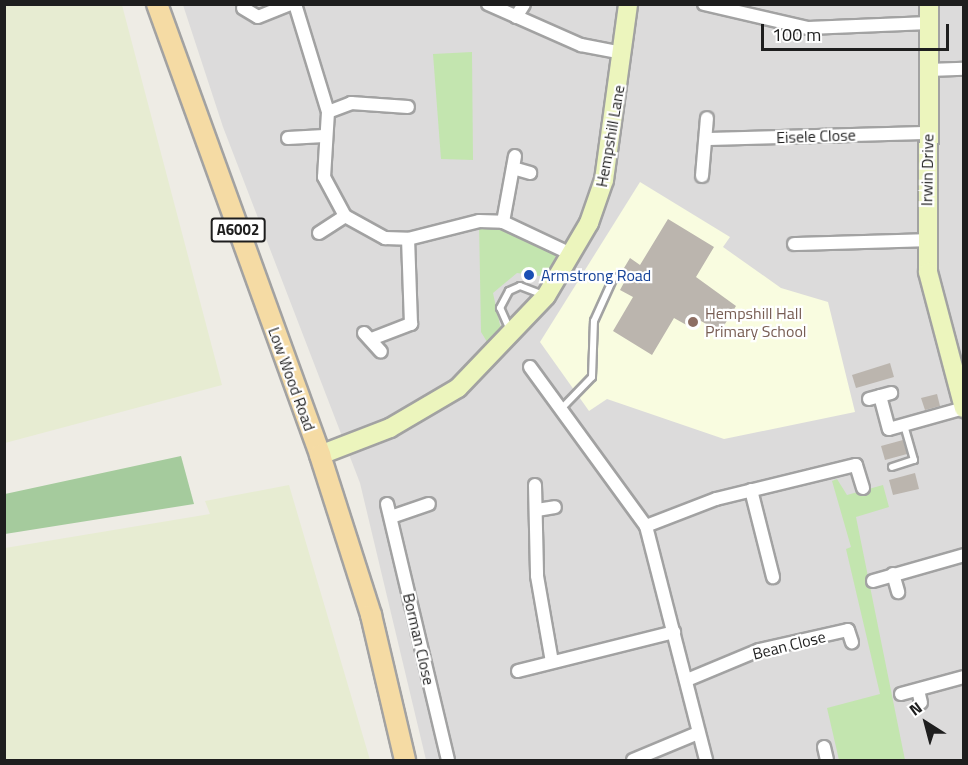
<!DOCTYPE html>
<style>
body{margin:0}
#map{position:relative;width:968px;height:765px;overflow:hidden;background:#eeece5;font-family:"Titillium Web",sans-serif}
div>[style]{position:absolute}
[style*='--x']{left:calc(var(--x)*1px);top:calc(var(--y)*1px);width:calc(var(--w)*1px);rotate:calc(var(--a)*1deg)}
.residential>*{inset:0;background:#dcdbdb}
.education>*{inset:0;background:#f9fce0}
.farmland>*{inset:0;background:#e7ecd2}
.grass>*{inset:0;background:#c3e5af}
.forest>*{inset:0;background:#a5cb9d}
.building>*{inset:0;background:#bbb5ae}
.roads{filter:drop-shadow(2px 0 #a2a2a2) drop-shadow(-2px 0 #a2a2a2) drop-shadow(0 2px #a2a2a2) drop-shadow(0 -2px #a2a2a2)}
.lane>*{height:6px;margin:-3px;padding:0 3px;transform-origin:3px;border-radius:3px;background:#fff}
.street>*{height:12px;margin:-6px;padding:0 6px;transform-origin:6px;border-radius:6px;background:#fff}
.secondary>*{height:18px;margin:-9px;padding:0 9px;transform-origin:9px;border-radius:9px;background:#ecf5bd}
.primary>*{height:20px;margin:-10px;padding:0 10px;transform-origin:10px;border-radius:10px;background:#f5dba4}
.dots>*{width:16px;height:16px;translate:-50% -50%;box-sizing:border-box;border:3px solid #fff;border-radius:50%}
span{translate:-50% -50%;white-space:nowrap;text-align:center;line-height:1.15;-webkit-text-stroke:4.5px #fff;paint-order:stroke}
.shield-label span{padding:2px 4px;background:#fff;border:2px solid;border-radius:4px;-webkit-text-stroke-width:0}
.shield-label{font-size:15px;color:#1e1e1e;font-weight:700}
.street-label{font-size:16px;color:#1e1e1e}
.transit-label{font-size:16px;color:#164399}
.left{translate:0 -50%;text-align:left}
.education-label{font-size:16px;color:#785e54}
.frame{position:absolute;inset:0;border:6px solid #1e1e1e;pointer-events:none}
.north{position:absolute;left:896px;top:693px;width:60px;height:60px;-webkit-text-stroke:4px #fff;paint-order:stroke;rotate:324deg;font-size:16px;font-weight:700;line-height:24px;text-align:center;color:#1e1e1e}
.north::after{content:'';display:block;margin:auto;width:21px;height:27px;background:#1e1e1e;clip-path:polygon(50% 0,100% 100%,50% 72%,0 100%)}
.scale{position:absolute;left:761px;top:24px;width:188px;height:27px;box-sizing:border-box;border:3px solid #1e1e1e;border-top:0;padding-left:8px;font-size:18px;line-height:21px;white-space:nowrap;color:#1e1e1e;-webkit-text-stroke:4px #fff;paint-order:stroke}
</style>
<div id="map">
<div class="residential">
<div style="clip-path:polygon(183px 5px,963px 5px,963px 760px,426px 760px,360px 483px,223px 127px)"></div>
</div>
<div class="education">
<div style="clip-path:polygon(640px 182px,730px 237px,723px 247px,781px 288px,828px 302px,855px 412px,724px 439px,607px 399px,589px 411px,540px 342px)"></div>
</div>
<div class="farmland">
<div style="clip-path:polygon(5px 4px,122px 5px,222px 385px,5px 443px)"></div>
<div style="clip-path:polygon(289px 485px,370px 760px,5px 760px,5px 548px,210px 514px,205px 501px)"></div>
</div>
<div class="grass">
<div style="clip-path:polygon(472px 52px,473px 160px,441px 159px,433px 54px)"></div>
<div style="clip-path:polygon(479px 221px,503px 222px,558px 250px,548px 277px,517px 273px,493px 293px,500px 325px,509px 336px,495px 355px,481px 332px)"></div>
<div style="clip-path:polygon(837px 479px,847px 495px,883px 485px,889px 507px,856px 517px,905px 760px,839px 760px,827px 708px,880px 694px,846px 549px,851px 547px,832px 481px)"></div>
</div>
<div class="forest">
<div style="clip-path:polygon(181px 456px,194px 504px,5px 534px,5px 494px)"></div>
</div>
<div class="building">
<div style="clip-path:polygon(668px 219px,714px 247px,696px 277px,736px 306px,720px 332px,701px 321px,690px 327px,674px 318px,652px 355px,613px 331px,633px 297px,620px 290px,627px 277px,621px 273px,630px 258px,640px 265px)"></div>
<div style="clip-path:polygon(890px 363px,894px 377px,856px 388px,852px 375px)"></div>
<div style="clip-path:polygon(937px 394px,940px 406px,925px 410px,921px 398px)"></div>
<div style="clip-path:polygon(903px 440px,907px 454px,885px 460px,881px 446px)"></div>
<div style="clip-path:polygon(915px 473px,919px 489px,893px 495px,889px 480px)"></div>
</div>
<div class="roads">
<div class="lane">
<div style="--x:510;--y:330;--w:24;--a:-114"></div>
<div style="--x:500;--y:308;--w:19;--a:-62"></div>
<div style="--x:509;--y:291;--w:12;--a:-24"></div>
<div style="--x:520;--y:286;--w:26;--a:21"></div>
<div style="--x:562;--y:408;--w:43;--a:-45.9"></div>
<div style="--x:592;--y:377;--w:56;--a:-88"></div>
<div style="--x:594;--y:321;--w:48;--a:-65.6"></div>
<div style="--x:892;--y:467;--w:23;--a:-18"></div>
<div style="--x:914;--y:460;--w:37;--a:-106"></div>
</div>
<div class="street">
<div style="--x:295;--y:4;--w:113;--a:73"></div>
<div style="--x:328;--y:112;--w:65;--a:93.5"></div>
<div style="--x:324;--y:177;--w:44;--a:61.7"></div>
<div style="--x:345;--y:216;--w:46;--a:28.8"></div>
<div style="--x:385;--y:238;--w:23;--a:2"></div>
<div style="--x:408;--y:239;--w:73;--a:-14.2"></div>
<div style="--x:479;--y:221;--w:24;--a:2"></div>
<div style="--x:503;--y:222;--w:75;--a:25.2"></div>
<div style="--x:488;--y:4;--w:102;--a:23.8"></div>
<div style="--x:581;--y:45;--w:43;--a:10.8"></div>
<div style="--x:704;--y:4;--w:107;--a:13"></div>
<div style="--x:808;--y:28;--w:121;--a:-2.4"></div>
<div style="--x:243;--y:8;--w:17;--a:31"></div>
<div style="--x:258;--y:17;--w:35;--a:-22"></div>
<div style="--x:516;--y:17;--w:15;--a:-58"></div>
<div style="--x:928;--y:70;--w:36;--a:-2"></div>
<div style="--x:328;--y:112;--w:25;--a:-21"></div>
<div style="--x:351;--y:103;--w:57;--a:4"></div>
<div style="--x:288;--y:138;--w:36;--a:-3"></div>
<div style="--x:706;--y:139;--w:221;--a:-1.6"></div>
<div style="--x:513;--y:168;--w:18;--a:16"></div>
<div style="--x:702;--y:176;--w:58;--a:-85.1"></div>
<div style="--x:503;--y:222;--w:67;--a:-79.7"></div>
<div style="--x:319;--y:233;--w:31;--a:-33"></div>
<div style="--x:794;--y:244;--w:132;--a:-1.7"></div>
<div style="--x:364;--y:333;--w:25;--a:48"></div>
<div style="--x:374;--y:338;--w:40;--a:-21"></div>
<div style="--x:411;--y:324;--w:85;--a:-92"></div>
<div style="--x:530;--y:367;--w:197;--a:53.9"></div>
<div style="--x:646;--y:526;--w:242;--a:75.6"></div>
<div style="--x:880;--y:396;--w:34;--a:75"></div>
<div style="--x:889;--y:429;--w:78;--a:-15.6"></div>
<div style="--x:869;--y:399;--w:23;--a:-15"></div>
<div style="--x:535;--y:485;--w:91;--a:88.7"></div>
<div style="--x:537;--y:576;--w:87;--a:80.1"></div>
<div style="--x:751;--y:490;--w:90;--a:75.8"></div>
<div style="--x:387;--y:504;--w:263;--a:76.6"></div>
<div style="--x:537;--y:510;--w:18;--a:-9"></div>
<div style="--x:391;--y:517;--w:40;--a:-18.9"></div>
<div style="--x:646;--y:526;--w:75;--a:-21.1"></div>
<div style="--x:716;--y:499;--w:144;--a:-13.7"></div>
<div style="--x:856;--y:465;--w:24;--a:73"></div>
<div style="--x:893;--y:574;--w:19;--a:74"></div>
<div style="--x:873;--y:581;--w:95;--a:-15.9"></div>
<div style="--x:518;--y:671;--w:161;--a:-14"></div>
<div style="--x:687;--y:680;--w:78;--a:-22.6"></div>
<div style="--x:759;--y:650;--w:91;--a:-12.7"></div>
<div style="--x:848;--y:630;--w:13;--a:72"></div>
<div style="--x:918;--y:690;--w:13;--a:77"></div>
<div style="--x:901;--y:694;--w:65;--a:-15.1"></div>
<div style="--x:824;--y:747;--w:13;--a:77"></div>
<div style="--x:633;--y:760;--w:70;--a:-22.6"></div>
</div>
<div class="secondary">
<div style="--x:929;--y:4;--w:268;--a:90.2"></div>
<div style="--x:928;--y:272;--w:141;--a:75.2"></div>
<div style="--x:320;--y:455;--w:75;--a:-21.1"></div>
<div style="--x:390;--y:428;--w:79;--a:-30.5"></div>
<div style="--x:458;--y:388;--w:127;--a:-46.3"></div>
<div style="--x:546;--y:296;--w:85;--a:-59.5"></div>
<div style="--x:589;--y:223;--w:46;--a:-70.8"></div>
<div style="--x:604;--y:180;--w:178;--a:-82.2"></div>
</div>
<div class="primary">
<div style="--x:157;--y:4;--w:480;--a:70.1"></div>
<div style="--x:320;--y:455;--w:168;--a:72.3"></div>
<div style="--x:371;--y:615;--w:149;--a:76.8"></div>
</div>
</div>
<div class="dots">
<div style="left:529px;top:275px;background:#1a4fb4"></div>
<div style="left:693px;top:322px;background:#8d6e63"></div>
</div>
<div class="shield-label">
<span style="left:238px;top:230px">A6002</span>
</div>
<div class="street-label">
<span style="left:610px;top:136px;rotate:-80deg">Hempshill Lane</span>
<span style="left:816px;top:136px;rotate:-2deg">Eisele Close</span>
<span style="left:927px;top:170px;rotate:-89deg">Irwin Drive</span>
<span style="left:292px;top:379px;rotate:70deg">Low Wood Road</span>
<span style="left:419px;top:639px;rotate:77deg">Borman Close</span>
<span style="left:789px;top:645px;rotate:-14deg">Bean Close</span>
</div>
<div class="transit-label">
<span class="left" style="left:541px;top:275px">Armstrong Road</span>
</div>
<div class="education-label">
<span class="left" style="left:705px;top:322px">Hempshill Hall<br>Primary School</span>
</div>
<div class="frame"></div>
<div class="north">N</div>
<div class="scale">100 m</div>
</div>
